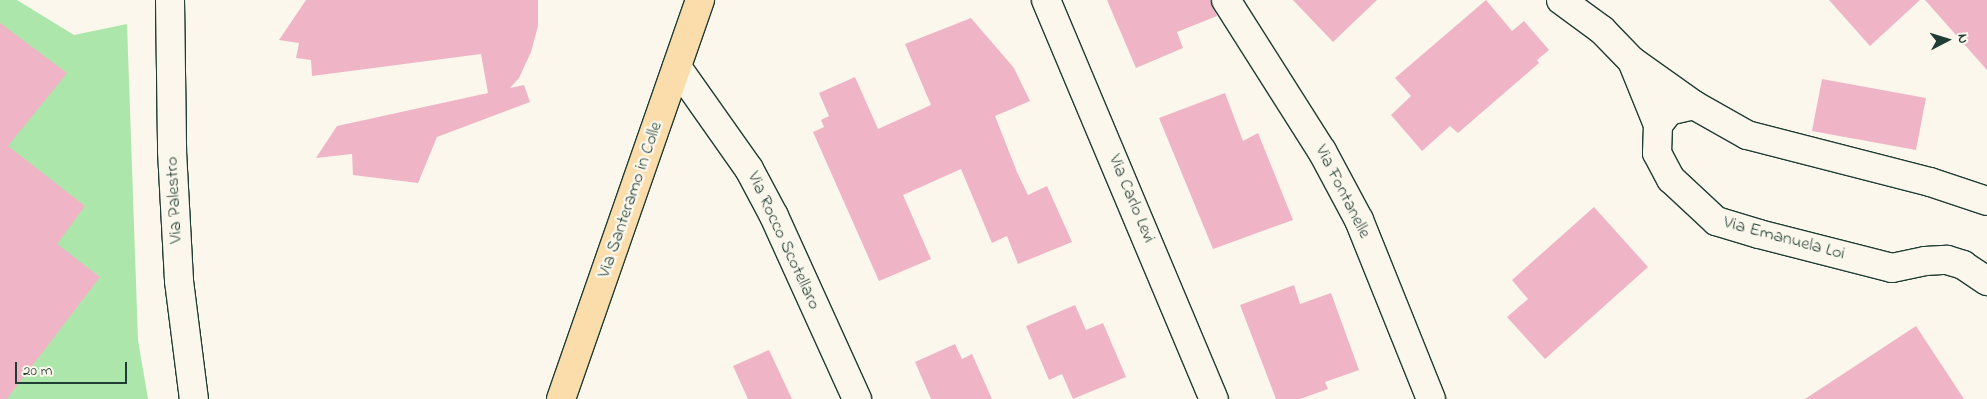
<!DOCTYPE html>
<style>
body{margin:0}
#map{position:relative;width:1987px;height:399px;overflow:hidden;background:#fbf7ec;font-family:"Indie Flower",sans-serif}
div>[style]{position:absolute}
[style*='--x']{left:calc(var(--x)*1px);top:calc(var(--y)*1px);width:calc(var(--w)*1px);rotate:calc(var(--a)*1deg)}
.green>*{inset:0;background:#ade6aa}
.building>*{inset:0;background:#efb5c7}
.roads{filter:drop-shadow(1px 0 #1f3d34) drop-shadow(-1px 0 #1f3d34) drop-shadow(0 1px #1f3d34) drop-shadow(0 -1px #1f3d34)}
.minor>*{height:28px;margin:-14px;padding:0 14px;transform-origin:14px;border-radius:14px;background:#fbf7ec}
.major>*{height:28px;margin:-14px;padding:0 14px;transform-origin:14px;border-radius:14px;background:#fbddab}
span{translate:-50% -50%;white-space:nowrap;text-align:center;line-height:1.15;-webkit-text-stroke:5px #fbf7ec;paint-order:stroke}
.street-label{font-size:18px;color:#1f3d34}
.north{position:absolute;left:1922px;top:15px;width:50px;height:50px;-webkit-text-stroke:4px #fbf7ec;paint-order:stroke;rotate:85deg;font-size:14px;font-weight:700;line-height:20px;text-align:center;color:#1f3d34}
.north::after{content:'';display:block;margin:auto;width:18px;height:22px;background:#1f3d34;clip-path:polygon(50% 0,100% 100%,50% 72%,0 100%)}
.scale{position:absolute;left:15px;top:362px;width:112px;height:22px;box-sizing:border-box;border:2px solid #1f3d34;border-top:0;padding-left:6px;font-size:15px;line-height:18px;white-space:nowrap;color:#1f3d34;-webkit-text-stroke:4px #fbf7ec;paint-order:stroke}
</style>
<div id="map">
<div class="green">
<div style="clip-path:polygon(0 0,17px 0,74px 35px,127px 24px,138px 340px,148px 399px,0 399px)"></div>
</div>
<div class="building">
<div style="clip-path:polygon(306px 0,538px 0,538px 26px,531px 52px,519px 78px,510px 88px,524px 85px,530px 102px,437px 137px,418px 183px,353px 175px,352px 154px,316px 158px,337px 126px,488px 93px,481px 54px,312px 76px,311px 60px,296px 58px,299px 43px,279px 40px)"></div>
<div style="clip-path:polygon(1107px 0,1210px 0,1217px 16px,1177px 32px,1183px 48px,1136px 68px)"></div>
<div style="clip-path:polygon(1293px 0,1377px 0,1333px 42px)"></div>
<div style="clip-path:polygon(1486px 0,1512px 31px,1524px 21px,1549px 50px,1537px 60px,1539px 63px,1458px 133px,1450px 126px,1422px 151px,1391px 115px,1411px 96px,1395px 78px)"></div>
<div style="clip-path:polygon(1829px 0,1920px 0,1870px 46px)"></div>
<div style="clip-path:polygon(1925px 0,1987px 0,1987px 70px)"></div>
<div style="clip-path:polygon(971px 18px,1014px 68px,1030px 101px,995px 116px,1017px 172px,1028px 195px,1047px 186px,1072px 242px,1018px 264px,1007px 236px,992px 243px,961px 169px,903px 195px,931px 259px,879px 281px,813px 132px,824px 127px,821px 120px,829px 116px,819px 93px,855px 77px,878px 129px,931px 105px,905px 44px)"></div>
<div style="clip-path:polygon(0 23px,67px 73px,8px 146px,85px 206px,57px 244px,100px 277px,7px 399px,0 399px)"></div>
<div style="clip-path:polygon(1822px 79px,1926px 98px,1916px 150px,1812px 131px)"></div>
<div style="clip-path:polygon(1225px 93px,1243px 141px,1258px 133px,1293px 220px,1213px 249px,1159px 118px)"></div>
<div style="clip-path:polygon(1594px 207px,1648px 267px,1545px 359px,1507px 317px,1528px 299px,1512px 280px)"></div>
<div style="clip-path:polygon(1294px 285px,1300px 304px,1331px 293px,1359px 370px,1325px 382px,1328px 389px,1300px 399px,1276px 399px,1240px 305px)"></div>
<div style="clip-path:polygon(1075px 305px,1086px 330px,1103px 323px,1126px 377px,1073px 399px,1062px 374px,1049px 380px,1026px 326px)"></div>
<div style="clip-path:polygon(1916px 326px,1964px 399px,1805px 399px)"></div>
<div style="clip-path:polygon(955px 344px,962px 359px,972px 354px,992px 399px,931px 399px,915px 362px)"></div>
<div style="clip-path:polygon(769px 350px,792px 399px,748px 399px,733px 366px)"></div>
</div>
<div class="roads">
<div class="minor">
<div style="--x:170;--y:0;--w:151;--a:89.2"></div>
<div style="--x:172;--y:151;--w:130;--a:86.9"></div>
<div style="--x:179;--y:281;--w:119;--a:82.8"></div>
<div style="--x:1046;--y:0;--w:433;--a:67.2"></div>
<div style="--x:1226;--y:0;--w:179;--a:57.6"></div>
<div style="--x:1322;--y:151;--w:78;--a:61.8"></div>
<div style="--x:1359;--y:220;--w:193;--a:68.1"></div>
<div style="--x:1561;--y:0;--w:51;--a:36.2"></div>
<div style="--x:1602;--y:30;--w:43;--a:45.9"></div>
<div style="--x:677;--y:67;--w:125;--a:54.8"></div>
<div style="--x:749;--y:169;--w:53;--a:62"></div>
<div style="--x:774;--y:216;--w:201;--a:65.6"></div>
<div style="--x:1658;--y:125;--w:69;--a:-112.1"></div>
<div style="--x:1632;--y:61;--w:76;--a:35.4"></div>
<div style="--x:1987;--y:201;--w:60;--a:-161.6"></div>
<div style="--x:1930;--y:182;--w:189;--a:-165.6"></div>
<div style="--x:1747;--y:135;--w:61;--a:-150.5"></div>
<div style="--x:1694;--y:105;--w:26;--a:167"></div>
<div style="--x:1669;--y:111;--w:18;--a:128"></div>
<div style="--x:1658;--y:125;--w:28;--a:92"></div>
<div style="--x:1657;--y:153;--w:30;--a:62"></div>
<div style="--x:1671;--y:179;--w:62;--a:43"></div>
<div style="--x:1716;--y:221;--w:45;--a:16.8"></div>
<div style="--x:1759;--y:234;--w:137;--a:14.3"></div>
<div style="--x:1892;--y:268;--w:34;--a:-12"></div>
<div style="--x:1925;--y:261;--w:22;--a:-3"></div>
<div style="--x:1947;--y:260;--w:17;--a:17"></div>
<div style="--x:1963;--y:265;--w:29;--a:34"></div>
</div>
<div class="major">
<div style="--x:561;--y:399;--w:423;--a:-70.8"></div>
</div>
</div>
<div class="street-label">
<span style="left:1342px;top:192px;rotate:63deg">Via Fontanelle</span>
<span style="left:1131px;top:199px;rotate:67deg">Via Carlo Levi</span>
<span style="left:175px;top:200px;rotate:-93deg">Via Palestro</span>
<span style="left:631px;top:200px;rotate:-71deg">Via Santeramo in Colle</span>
<span style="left:1784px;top:239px;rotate:15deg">Via Emanuela Loi</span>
<span style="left:783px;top:241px;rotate:65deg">Via Rocco Scotellaro</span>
</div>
<div class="north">N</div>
<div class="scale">20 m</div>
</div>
